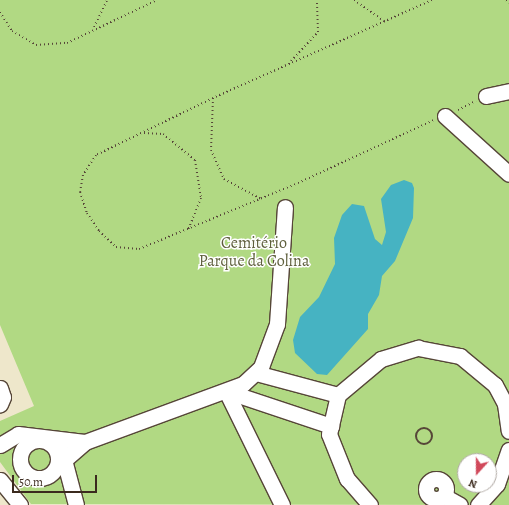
<!DOCTYPE html>
<meta charset="utf-8">
<style>
body{margin:0}
#map{position:relative;width:509px;height:505px;overflow:hidden;background:#eee7cb;font-family:Alegreya,serif}
div>[style]{position:absolute}
[style*='--x']{left:calc(var(--x)*1px);top:calc(var(--y)*1px);width:calc(var(--w)*1px);rotate:calc(var(--a)*1deg)}
.green>*{inset:0;background:#b1d983}
.water>*{inset:0;background:#46b3c2}
.path>*{height:2px;margin-top:-1px;transform-origin:0;background:repeating-linear-gradient(90deg,#564638 0 1px,transparent 0 4px)}
.path>.ring{margin:-1px;padding:0;box-sizing:content-box;background:none;border:2px solid #564638;border-radius:50%}
.roads{filter:drop-shadow(1px 0 #564638) drop-shadow(-1px 0 #564638) drop-shadow(0 1px #564638) drop-shadow(0 -1px #564638)}
.minor>*{height:15px;margin:-7.5px;padding:0 7.5px;transform-origin:7.5px;border-radius:7.5px;background:#fff}
.minor>.ring{margin:-7.5px;padding:0;box-sizing:content-box;background:none;border:15px solid #fff;border-radius:50%}
span{translate:-50% -50%;white-space:nowrap;text-align:center;line-height:1.15;-webkit-text-stroke:3px #fff;paint-order:stroke}
.park-label{font-size:16px;color:#5e5f3c}
.north{position:absolute;left:457px;top:453px;width:40px;height:40px;box-sizing:border-box;background:#fff;border:1px solid #b1aaa5;border-radius:50%;rotate:201deg;font-size:11px;font-weight:700;line-height:16px;text-align:center;color:#3b2a1e}
.north::after{content:'';display:block;margin:auto;width:14px;height:18px;background:#d1495b;clip-path:polygon(50% 0,100% 100%,50% 72%,0 100%)}
.scale{position:absolute;left:12px;top:475px;width:85px;height:18px;box-sizing:border-box;border:2px solid #3b2a1e;border-top:0;padding-left:5px;font-size:12px;line-height:14px;white-space:nowrap;color:#3b2a1e;-webkit-text-stroke:3px #fff;paint-order:stroke}
</style>
<div id="map">
<div class="green">
<div style="clip-path:polygon(evenodd,0 0,509px 0,509px 505px,31px 504px,0 462px,0 421px,34px 406px,0 325px,0 0,465px 461px,489px 461px,489px 485px,465px 485px,465px 461px)"></div>
</div>
<div class="water">
<div style="clip-path:polygon(404px 180px,412px 183px,414px 188px,413px 218px,395px 261px,382px 276px,379px 295px,368px 314px,368px 329px,327px 375px,317px 374px,295px 353px,293px 340px,300px 317px,319px 297px,335px 264px,334px 238px,342px 215px,352px 204px,364px 206px,375px 239px,382px 245px,386px 232px,381px 199px,391px 185px)"></div>
</div>
<div class="path">
<div style="--x:354;--y:0;--w:39;--a:35"></div>
<div style="--x:432;--y:0;--w:240;--a:155.9"></div>
<div style="--x:213;--y:98;--w:130;--a:154"></div>
<div style="--x:96;--y:155;--w:24;--a:123"></div>
<div style="--x:83;--y:175;--w:17;--a:100"></div>
<div style="--x:80;--y:192;--w:22;--a:72"></div>
<div style="--x:87;--y:213;--w:22;--a:56"></div>
<div style="--x:99;--y:231;--w:23;--a:43"></div>
<div style="--x:116;--y:247;--w:23;--a:5"></div>
<div style="--x:139;--y:249;--w:172;--a:-22.5"></div>
<div style="--x:298;--y:183;--w:150;--a:-24.9"></div>
<div style="--x:506;--y:0;--w:4;--a:45"></div>
<div style="--x:0;--y:12;--w:22;--a:58"></div>
<div style="--x:12;--y:31;--w:28;--a:30"></div>
<div style="--x:36;--y:45;--w:31;--a:-4"></div>
<div style="--x:67;--y:43;--w:100;--a:-25.5"></div>
<div style="--x:94;--y:27;--w:30;--a:-64"></div>
<div style="--x:291;--y:61;--w:40;--a:-47"></div>
<div style="--x:318;--y:32;--w:32;--a:-92"></div>
<div style="--x:213;--y:98;--w:52;--a:92.2"></div>
<div style="--x:211;--y:150;--w:32;--a:66"></div>
<div style="--x:224;--y:179;--w:42;--a:28.4"></div>
<div style="--x:458;--y:110;--w:20;--a:-27"></div>
<div style="--x:144;--y:133;--w:19;--a:3"></div>
<div style="--x:163;--y:134;--w:41;--a:39.1"></div>
<div style="--x:195;--y:160;--w:38;--a:81"></div>
<div style="--x:201;--y:198;--w:35;--a:112"></div>
<div class="ring" style="left:416px;top:428px;width:14px;height:14px"></div>
</div>
<div class="roads">
<div class="minor">
<div style="--x:486;--y:96;--w:24;--a:-12"></div>
<div style="--x:445;--y:116;--w:86;--a:42.2"></div>
<div style="--x:256;--y:373;--w:85;--a:15"></div>
<div style="--x:0;--y:388;--w:9;--a:72"></div>
<div style="--x:3;--y:397;--w:8;--a:113"></div>
<div style="--x:226;--y:391;--w:127;--a:63.8"></div>
<div style="--x:226;--y:391;--w:111;--a:18.4"></div>
<div class="ring" style="left:20px;top:440px;width:23px;height:23px"></div>
<div style="--x:85;--y:442;--w:168;--a:-20.2"></div>
<div style="--x:243;--y:384;--w:25;--a:-43"></div>
<div style="--x:261;--y:367;--w:46;--a:-69.6"></div>
<div style="--x:277;--y:324;--w:117;--a:-86.1"></div>
<div style="--x:0;--y:445;--w:21;--a:-31"></div>
<div style="--x:18;--y:434;--w:67;--a:6.8"></div>
<div style="--x:85;--y:442;--w:37;--a:139"></div>
<div style="--x:62;--y:452;--w:55;--a:75.2"></div>
<div class="ring" style="left:426px;top:479px;width:5px;height:5px"></div>
<div style="--x:0;--y:480;--w:32;--a:51"></div>
<div style="--x:444;--y:496;--w:18;--a:29"></div>
<div style="--x:370;--y:505;--w:35;--a:-131"></div>
<div style="--x:347;--y:479;--w:48;--a:-111.8"></div>
<div style="--x:329;--y:434;--w:40;--a:-77"></div>
<div style="--x:338;--y:395;--w:56;--a:-39.9"></div>
<div style="--x:381;--y:359;--w:39;--a:-17"></div>
<div style="--x:418;--y:348;--w:43;--a:10.8"></div>
<div style="--x:460;--y:356;--w:45;--a:39.6"></div>
<div style="--x:495;--y:385;--w:21;--a:62"></div>
<div style="--x:505;--y:404;--w:27;--a:82"></div>
<div style="--x:478;--y:505;--w:28;--a:-48"></div>
<div style="--x:497;--y:484;--w:36;--a:-71"></div>
</div>
</div>
<div class="park-label">
<span style="left:254px;top:252px">Cemitério<br>Parque da Colina</span>
</div>
<div class="north">N</div>
<div class="scale">50 m</div>
</div>
